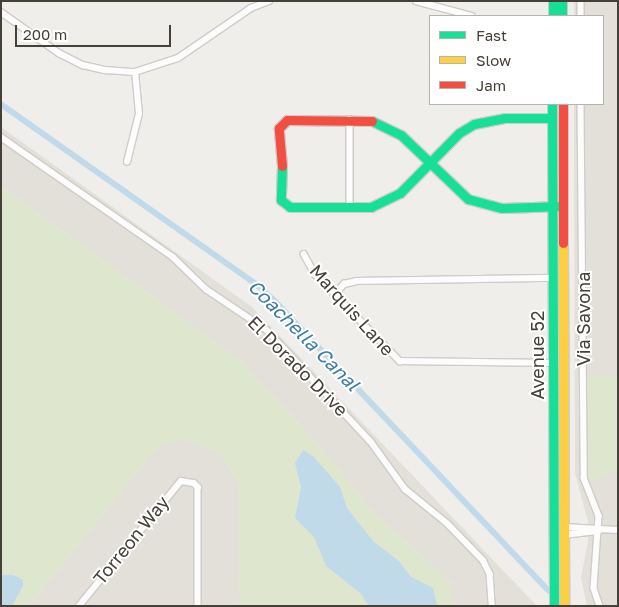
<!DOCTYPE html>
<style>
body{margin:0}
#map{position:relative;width:619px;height:607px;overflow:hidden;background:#f0eeeb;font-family:"Golos Text",sans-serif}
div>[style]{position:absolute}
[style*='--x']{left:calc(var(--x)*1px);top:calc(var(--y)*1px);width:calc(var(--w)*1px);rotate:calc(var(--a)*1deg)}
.residential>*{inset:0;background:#e3e0d9}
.green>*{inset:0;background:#dee7ce}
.water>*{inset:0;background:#c0daea}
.canal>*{height:5.5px;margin:-2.75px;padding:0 2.75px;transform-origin:2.75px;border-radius:2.75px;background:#c0daea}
.roads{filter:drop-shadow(1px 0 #ceccc9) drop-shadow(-1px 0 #ceccc9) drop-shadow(0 1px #ceccc9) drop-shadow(0 -1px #ceccc9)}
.street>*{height:5.5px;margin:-2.75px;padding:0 2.75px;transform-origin:2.75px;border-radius:2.75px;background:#fdfcfc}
.fast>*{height:9px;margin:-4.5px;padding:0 4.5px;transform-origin:4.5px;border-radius:4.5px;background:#16e098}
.slow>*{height:9px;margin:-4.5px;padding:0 4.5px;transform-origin:4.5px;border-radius:4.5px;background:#ffcf43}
.jam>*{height:9px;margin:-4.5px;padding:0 4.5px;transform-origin:4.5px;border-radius:4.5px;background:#f24e42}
span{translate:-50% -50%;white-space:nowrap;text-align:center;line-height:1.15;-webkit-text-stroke:4px #fff;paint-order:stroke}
.street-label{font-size:18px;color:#454038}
.water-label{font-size:19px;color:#3c7ca6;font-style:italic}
.frame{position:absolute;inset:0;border:2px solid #454038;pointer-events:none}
.legend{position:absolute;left:429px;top:15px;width:175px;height:90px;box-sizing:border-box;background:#fff;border:1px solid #b5b3af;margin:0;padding:6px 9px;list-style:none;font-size:15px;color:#454038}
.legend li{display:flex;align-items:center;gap:10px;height:25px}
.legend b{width:25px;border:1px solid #b5b3af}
.scale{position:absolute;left:15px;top:25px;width:156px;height:22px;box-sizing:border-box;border:2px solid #454038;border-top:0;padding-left:6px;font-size:15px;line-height:18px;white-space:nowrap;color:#454038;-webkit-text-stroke:4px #fff;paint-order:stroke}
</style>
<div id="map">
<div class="residential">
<div style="clip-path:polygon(574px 1px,618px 1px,618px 376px,586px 376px,589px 483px,618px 469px,618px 606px,587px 606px,581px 578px,588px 541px,588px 522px,575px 473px,574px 104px,603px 104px,603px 16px,574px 16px)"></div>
<div style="clip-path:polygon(1px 127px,252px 307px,537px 606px,452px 606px,452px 584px,374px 513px,300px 424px,241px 361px,1px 186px)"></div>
<div style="clip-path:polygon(183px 439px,220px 454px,238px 481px,239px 606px,29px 606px,154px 451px,163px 444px)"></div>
</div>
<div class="green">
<div style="clip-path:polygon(1px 186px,241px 361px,300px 424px,374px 513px,452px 584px,452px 606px,239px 606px,238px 481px,220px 454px,183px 439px,163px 444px,154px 451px,29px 606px,1px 606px)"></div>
<div style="clip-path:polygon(586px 376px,618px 376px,618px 469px,588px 484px)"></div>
</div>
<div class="water">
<div style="clip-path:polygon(303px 450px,313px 456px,340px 487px,347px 508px,374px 542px,399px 561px,411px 577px,433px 588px,437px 606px,369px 606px,360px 593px,326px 566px,314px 537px,295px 518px,301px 487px,295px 463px)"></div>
<div style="clip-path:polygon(1px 575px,14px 575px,23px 580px,23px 586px,12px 606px,1px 606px)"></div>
</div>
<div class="canal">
<div style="--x:1;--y:104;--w:311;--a:35.2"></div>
<div style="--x:255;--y:283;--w:27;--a:42"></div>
<div style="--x:275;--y:301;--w:398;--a:46.6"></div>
</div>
<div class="roads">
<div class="street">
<div style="--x:416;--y:1;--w:58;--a:15"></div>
<div style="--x:581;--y:1;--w:15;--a:90"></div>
<div style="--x:1;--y:12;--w:71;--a:35.3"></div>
<div style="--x:59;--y:53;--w:27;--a:27"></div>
<div style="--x:83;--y:65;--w:23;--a:13"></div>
<div style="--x:105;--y:70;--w:30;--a:4"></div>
<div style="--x:135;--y:72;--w:45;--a:-18"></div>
<div style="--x:178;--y:58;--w:88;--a:-34.4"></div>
<div style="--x:251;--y:8;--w:19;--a:-21"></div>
<div style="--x:581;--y:104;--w:374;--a:89.5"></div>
<div style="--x:584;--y:478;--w:41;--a:68.5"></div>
<div style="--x:599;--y:516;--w:72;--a:94"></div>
<div style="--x:594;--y:588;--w:19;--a:72"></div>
<div style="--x:350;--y:119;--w:88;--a:90"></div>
<div style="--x:1;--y:137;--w:210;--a:34.9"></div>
<div style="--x:173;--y:257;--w:46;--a:44.1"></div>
<div style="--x:206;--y:289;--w:73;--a:33.9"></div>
<div style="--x:267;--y:330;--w:154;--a:47.1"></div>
<div style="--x:372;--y:443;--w:57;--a:54.3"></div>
<div style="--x:405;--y:489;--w:54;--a:39"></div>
<div style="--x:447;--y:523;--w:52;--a:45.8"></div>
<div style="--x:483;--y:560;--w:16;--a:63"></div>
<div style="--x:490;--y:574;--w:32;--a:86"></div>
<div style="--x:127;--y:162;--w:49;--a:-76"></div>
<div style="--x:139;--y:114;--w:42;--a:-95.4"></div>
<div style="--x:304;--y:254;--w:23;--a:61"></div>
<div style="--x:315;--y:274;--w:122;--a:45.7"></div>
<div style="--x:400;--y:361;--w:153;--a:0.7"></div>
<div style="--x:334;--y:295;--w:15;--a:-48"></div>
<div style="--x:344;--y:284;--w:13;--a:-13"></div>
<div style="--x:357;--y:281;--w:196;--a:-0.9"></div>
<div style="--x:564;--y:527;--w:54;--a:3.2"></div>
<div style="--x:564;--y:535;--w:35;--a:-7"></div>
<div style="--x:79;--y:606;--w:161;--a:-50.8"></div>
<div style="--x:181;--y:481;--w:13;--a:9"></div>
<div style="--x:194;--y:483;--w:6;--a:45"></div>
<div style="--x:198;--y:487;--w:119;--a:90"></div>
</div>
<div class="fast">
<div style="--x:553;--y:1;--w:15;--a:90"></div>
<div style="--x:562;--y:1;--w:15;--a:90"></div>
<div style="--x:552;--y:104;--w:502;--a:89.77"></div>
<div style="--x:372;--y:121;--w:32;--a:26"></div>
<div style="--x:401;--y:135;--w:93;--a:43.7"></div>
<div style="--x:468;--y:199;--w:35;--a:15"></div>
<div style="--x:502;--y:208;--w:61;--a:-1.9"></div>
<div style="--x:282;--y:166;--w:34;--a:92"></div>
<div style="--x:281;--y:200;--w:11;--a:38"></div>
<div style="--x:290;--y:207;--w:81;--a:0"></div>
<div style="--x:371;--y:207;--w:32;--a:-26"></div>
<div style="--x:400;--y:193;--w:84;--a:-45.5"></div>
<div style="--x:459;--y:133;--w:17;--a:-31"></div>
<div style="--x:474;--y:124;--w:32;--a:-11"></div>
<div style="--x:505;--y:118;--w:47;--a:0"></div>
</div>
<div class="slow">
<div style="--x:563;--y:243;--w:363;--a:89.8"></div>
</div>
<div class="jam">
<div style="--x:563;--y:104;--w:139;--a:90"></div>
<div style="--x:282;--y:166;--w:38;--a:-95"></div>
<div style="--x:279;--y:128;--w:11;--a:-45"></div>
<div style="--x:287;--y:120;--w:85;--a:0.7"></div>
</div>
</div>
<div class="street-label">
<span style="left:352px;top:310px;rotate:48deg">Marquis Lane</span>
<span style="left:583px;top:319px;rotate:-90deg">Via Savona</span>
<span style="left:537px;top:355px;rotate:-90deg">Avenue 52</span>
<span style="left:298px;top:366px;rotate:45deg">El Dorado Drive</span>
<span style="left:131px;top:540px;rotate:-51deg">Torreon Way</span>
</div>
<div class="water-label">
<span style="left:304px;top:335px;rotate:45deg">Coachella Canal</span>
</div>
<div class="frame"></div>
<ul class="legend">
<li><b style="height:6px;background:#16e098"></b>Fast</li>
<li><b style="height:6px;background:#ffcf43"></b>Slow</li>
<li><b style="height:6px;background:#f24e42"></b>Jam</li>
</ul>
<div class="scale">200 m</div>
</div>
